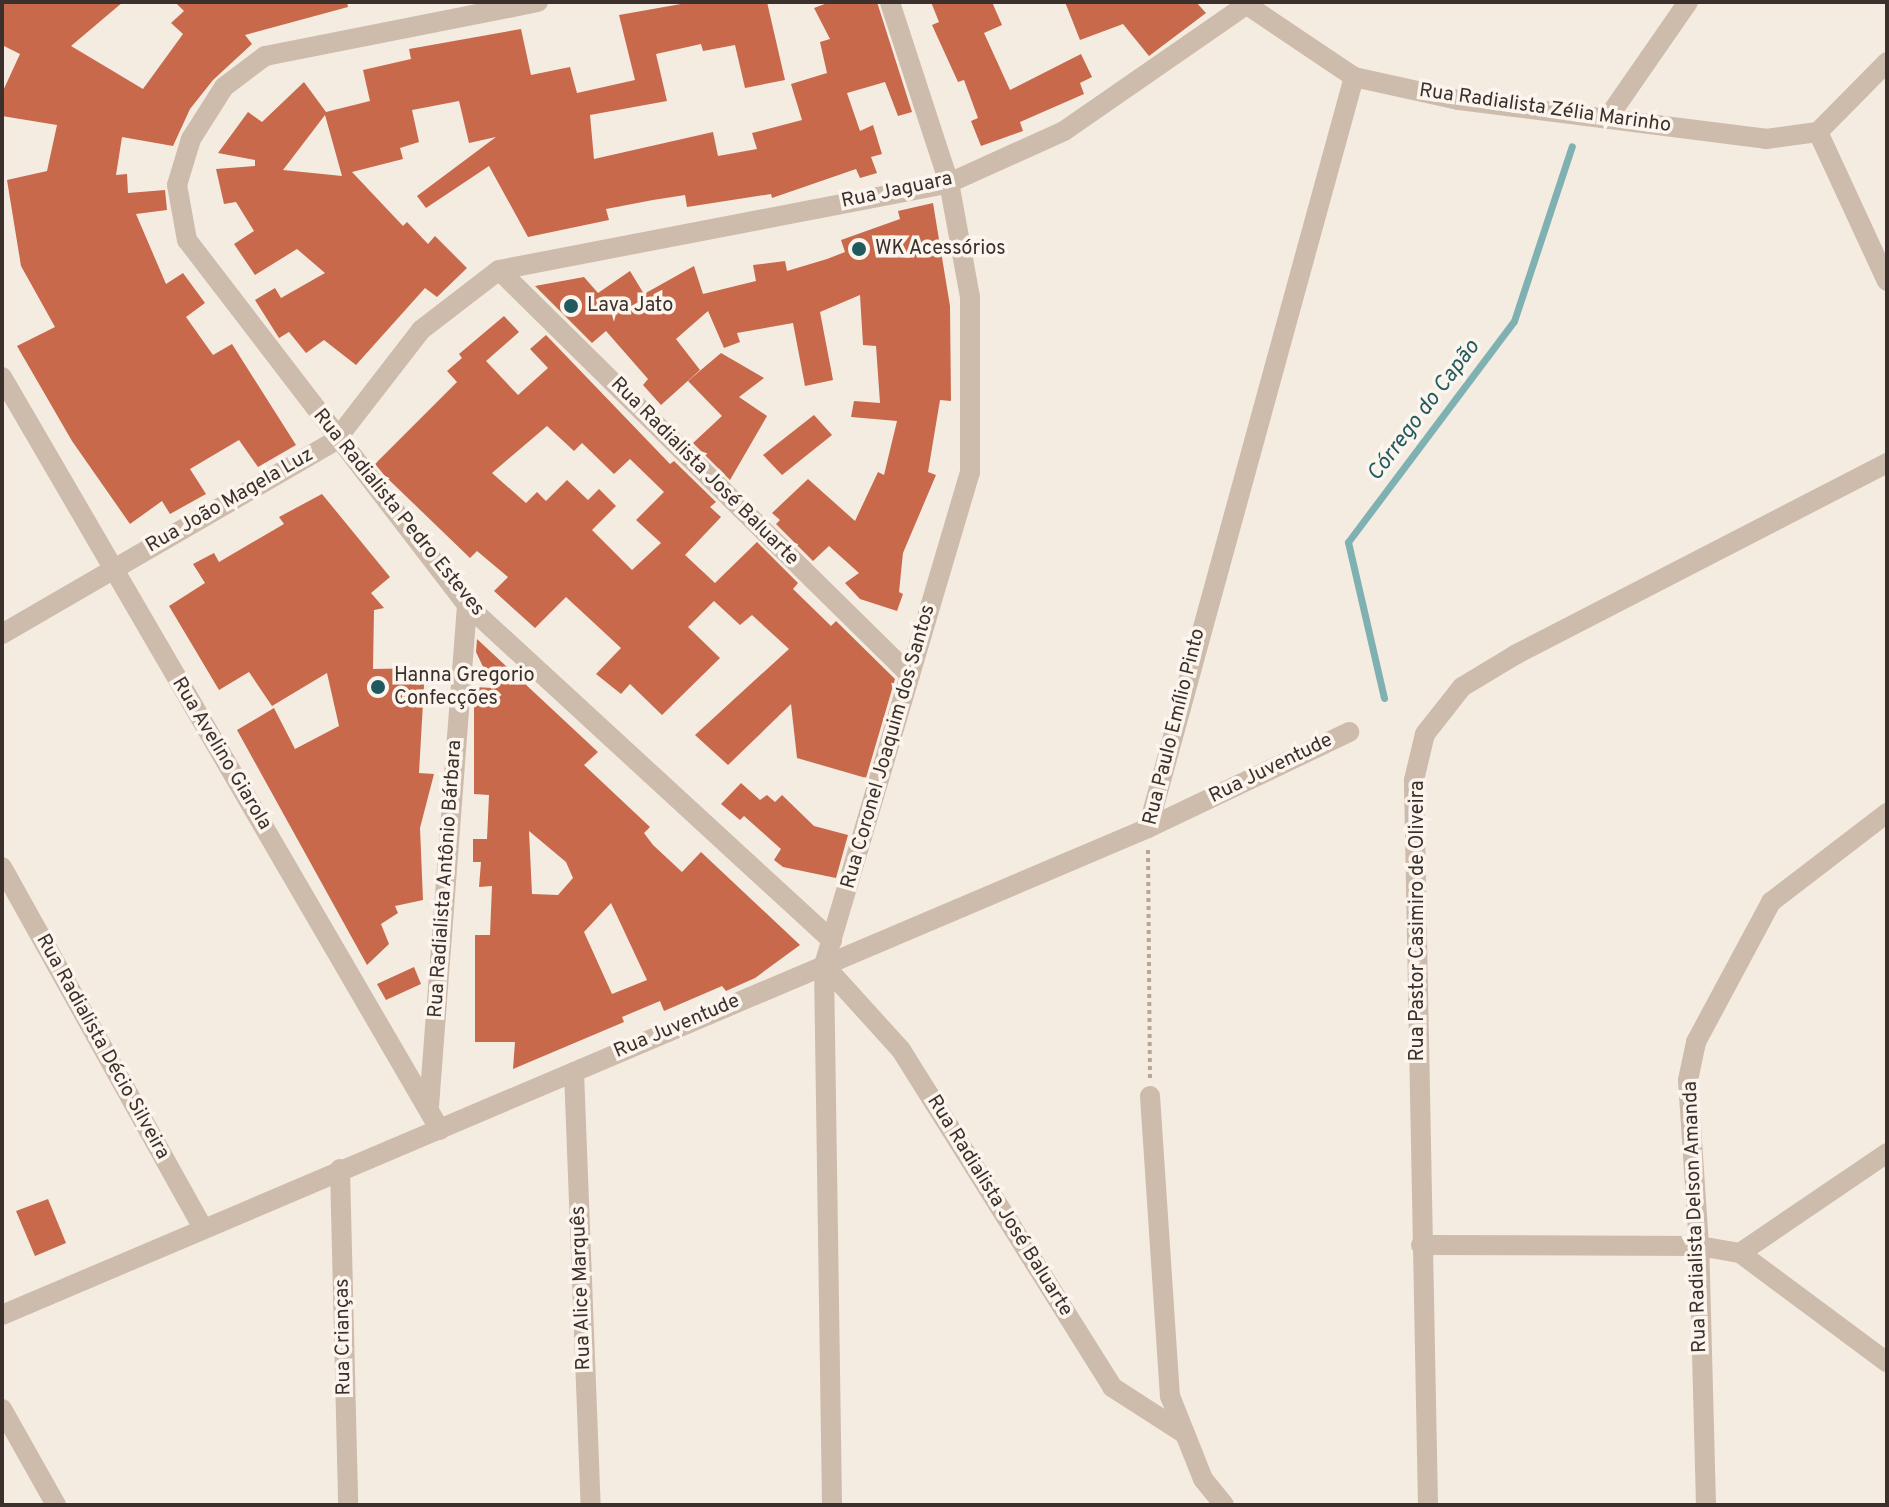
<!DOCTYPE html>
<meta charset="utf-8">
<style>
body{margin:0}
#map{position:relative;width:1889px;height:1507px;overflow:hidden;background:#f4ebe1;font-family:Overpass,sans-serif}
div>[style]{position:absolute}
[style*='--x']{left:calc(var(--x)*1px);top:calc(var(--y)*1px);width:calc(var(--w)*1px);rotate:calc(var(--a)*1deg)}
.stream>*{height:7px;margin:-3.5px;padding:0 3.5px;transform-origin:3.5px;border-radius:3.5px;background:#7fb0b2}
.building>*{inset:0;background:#c8694b}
.path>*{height:4px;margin-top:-2px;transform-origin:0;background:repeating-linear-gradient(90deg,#b9a596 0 4px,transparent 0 8px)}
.minor>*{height:20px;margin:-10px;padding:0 10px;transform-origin:10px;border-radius:10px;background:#cdbbac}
.tertiary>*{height:20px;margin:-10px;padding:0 10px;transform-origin:10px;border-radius:10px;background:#cdbbac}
.dots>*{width:22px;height:22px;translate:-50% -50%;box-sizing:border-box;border:4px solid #fbf5ee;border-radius:50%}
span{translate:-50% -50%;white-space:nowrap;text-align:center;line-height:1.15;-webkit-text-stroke:7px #fbf5ee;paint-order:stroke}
.street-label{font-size:20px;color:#3b302b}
.poi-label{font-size:20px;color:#3b302b}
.left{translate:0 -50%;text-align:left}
.water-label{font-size:22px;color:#1f5a5e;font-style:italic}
.frame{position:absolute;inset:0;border:4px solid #3b302b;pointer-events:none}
</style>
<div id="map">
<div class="stream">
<div style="--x:1384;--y:698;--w:160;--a:-103"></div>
<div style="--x:1348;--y:542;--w:276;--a:-53.1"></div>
<div style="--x:1514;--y:321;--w:184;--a:-71.7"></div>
</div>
<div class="building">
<div style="clip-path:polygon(2px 2px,123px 2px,71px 46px,143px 89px,183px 34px,171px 23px,184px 11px,175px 2px,347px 2px,348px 7px,245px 35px,252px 44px,213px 80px,190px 109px,173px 146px,122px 137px,116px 175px,127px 174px,128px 193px,165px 190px,167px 210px,136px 214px,166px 284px,183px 273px,205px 303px,186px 317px,213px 355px,232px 344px,296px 445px,258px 467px,239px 440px,190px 469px,206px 494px,170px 514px,162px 501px,130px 524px,72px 441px,17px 346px,55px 327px,21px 266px,7px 180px,47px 171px,57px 125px,2px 116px,2px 93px,20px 54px,2px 45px)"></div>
<div style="clip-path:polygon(evenodd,692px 2px,767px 2px,785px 80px,745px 88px,735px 45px,703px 51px,701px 44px,656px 54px,667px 101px,590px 115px,594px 159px,713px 132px,718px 156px,757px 149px,752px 133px,802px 120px,791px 84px,827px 73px,820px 42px,830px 39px,814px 8px,830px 2px,877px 2px,912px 112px,898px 116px,885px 82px,847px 93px,860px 131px,873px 125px,882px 154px,871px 157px,877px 173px,860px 178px,856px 169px,772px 198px,771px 194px,687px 207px,685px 195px,653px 200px,606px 209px,609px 220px,528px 237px,489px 166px,426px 208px,417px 196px,496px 137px,469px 143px,459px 101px,412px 110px,419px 142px,400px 148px,403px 159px,352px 172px,403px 226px,407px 222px,428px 244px,435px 236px,467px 268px,437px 297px,425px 288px,356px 365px,324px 340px,306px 353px,289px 332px,279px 338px,255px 300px,275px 288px,281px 298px,325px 273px,297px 249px,255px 275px,234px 244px,254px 231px,236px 202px,224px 204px,216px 169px,255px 166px,255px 160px,218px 153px,248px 112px,262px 122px,304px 82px,326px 112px,370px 101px,363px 70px,411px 59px,409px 49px,521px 29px,531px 75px,570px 67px,577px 93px,635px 80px,619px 15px,692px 2px,325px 115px,342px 176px,283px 170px,325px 115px)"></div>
<div style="clip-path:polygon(931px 2px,992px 2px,1002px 25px,984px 33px,1010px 90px,1081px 54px,1092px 77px,1080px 83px,1084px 94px,1020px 122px,1023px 131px,981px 146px,971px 121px,978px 118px,964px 80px,958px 82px,932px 25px,939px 22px)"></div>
<div style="clip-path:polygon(1065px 2px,1196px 2px,1206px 13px,1149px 56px,1123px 24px,1080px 40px)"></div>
<div style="clip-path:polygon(933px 203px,950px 306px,951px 401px,940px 400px,928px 472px,936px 475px,903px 553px,899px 592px,903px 594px,897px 611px,860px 599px,845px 583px,859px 573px,829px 546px,813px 561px,776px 524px,780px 520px,772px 513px,808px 479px,855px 521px,878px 472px,884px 475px,897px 421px,851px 417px,854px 401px,880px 403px,876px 346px,863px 345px,860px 295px,820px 312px,833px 380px,805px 386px,793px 323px,737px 333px,740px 342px,724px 348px,708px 311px,676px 339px,700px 370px,661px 405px,643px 385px,648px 379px,606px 331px,592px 343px,535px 286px,584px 277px,598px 293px,630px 271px,644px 294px,694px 266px,703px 294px,756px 281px,753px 265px,785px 261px,787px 271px,827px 259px,845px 252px,841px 240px,900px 219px,898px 211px)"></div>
<div style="clip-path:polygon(evenodd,504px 316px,519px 332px,486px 361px,518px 395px,548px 368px,530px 349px,546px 335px,670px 464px,674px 461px,716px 502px,710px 507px,721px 517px,685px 555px,715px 583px,757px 542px,798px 583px,793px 589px,831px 626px,836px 621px,895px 679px,866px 778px,797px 758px,791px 704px,728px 765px,695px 735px,789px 649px,752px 615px,740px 625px,714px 601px,688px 627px,720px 658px,662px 715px,630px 684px,621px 694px,596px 674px,621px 648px,566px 597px,535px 628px,494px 591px,508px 577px,477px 551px,470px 558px,385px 476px,375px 464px,457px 382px,447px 371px,462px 358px,459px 354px,504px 316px,547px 426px,574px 451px,582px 443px,614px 474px,630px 459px,664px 492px,636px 520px,661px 543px,632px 570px,592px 530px,616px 506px,599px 489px,588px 500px,567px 480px,546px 501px,537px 492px,526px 503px,492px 473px,547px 426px)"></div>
<div style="clip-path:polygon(721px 353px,764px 378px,739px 397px,767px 416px,730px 480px,693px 443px,722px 416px,688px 381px)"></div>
<div style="clip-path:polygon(814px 415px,832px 435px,782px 475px,763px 455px)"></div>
<div style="clip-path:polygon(322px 494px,390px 577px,371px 593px,384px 608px,374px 610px,373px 669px,425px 668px,419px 773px,434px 774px,420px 828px,423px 900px,395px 906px,398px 913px,381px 924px,389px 944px,367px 965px,237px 730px,274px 708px,295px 749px,339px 726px,327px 673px,272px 706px,249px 672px,219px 690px,169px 606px,205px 583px,193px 564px,214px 553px,219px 562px,284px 524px,279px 517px)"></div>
<div style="clip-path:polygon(evenodd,477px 639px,598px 752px,584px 765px,650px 827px,644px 833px,653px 845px,682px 872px,701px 852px,800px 945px,755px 978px,726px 991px,722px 986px,664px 1011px,660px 1001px,622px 1017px,624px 1022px,513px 1069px,515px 1042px,475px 1042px,475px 935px,490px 935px,492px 886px,479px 887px,481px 862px,473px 862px,473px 839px,487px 839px,489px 795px,474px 794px,474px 687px,493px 688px,476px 652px,477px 639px,529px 831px,566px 862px,573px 878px,558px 895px,532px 894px,529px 831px,477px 639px,611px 903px,647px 980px,612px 994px,584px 932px,611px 903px)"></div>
<div style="clip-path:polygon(741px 783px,760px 800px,767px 795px,775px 802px,782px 795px,814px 826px,848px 835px,836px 878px,783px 867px,774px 860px,781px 849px,744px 816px,740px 820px,721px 804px)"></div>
<div style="clip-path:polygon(414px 967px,421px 984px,386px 1000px,377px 984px)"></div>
<div style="clip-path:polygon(48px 1199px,66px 1243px,35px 1256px,16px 1211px)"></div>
</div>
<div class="path">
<div style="--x:1148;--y:850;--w:228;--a:89.5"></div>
</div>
<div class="minor">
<div style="--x:538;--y:2;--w:278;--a:168.8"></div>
<div style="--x:265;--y:56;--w:51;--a:142.9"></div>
<div style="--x:224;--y:87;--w:62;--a:122.4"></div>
<div style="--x:191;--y:139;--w:48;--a:106.9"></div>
<div style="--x:177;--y:185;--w:56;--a:79.7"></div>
<div style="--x:187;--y:240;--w:460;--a:52.5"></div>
<div style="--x:467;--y:605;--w:496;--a:42.6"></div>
<div style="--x:1247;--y:5;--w:129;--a:33.9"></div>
<div style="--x:1354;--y:77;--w:107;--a:12.4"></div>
<div style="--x:1459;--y:100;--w:309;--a:7.2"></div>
<div style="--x:1766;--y:139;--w:52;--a:-7.7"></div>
<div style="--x:1607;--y:119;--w:142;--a:-55.3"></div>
<div style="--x:1818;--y:132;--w:164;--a:65.2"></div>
<div style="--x:1818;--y:132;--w:98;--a:-45.4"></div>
<div style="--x:499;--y:270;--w:577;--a:44.58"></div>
<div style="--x:2;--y:377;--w:871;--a:59.81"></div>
<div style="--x:2;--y:634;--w:386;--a:-30.1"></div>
<div style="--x:336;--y:440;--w:139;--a:-52.3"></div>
<div style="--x:421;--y:330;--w:98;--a:-37.6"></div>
<div style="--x:499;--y:270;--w:458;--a:-10.9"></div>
<div style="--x:949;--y:183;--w:126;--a:-24.3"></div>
<div style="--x:1064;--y:131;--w:226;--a:-34.7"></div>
<div style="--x:1148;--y:828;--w:779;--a:-74.66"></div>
<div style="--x:2;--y:867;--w:412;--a:60.9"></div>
<div style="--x:824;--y:965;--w:115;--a:47.8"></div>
<div style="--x:901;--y:1050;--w:398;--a:57.9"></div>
<div style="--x:1112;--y:1387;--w:87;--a:32.8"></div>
<div style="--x:574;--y:1072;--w:433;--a:87.8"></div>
<div style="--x:1150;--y:1096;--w:301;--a:86.2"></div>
<div style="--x:1170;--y:1396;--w:89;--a:68.3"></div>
<div style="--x:1203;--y:1479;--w:33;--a:51"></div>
<div style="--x:429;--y:1106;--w:502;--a:-85.66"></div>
<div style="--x:340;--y:1169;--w:336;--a:88.6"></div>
<div style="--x:1421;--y:1245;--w:278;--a:0.2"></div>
<div style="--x:1699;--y:1246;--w:42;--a:9.7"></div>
<div style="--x:1740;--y:1253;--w:183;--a:36.6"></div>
<div style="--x:1740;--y:1253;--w:178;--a:-34.2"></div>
<div style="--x:2;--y:1315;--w:1245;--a:-23.02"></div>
<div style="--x:1148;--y:828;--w:223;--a:-25.5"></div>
<div style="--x:832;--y:1505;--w:540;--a:-90.85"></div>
<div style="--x:824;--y:965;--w:514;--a:-73.5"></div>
<div style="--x:970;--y:472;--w:175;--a:-90"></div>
<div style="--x:970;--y:297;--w:116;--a:-100.4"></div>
<div style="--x:949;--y:183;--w:190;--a:-108.1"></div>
<div style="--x:1428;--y:1505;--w:725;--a:-91.11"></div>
<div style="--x:1414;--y:780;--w:47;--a:-76.6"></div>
<div style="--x:1425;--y:734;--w:60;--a:-51.8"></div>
<div style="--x:1462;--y:687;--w:62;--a:-31.1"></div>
<div style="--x:1515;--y:655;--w:419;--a:-27.3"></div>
<div style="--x:1706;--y:1505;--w:259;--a:-91.5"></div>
<div style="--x:1699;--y:1246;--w:166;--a:-93.8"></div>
<div style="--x:1688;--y:1080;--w:39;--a:-78"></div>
<div style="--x:1696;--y:1042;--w:159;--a:-61.8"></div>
<div style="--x:1771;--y:902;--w:146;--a:-37.5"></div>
</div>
<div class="tertiary">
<div style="--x:2;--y:1409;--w:110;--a:60.6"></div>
</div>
<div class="dots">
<div style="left:859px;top:249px;background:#1f5a5e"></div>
<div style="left:571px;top:306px;background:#1f5a5e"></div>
<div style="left:378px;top:687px;background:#1f5a5e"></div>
</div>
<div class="street-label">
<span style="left:1545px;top:109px;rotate:8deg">Rua Radialista Zélia Marinho</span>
<span style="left:897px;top:191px;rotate:-12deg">Rua Jaguara</span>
<span style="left:704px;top:472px;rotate:45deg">Rua Radialista José Baluarte</span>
<span style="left:230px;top:501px;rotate:-30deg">Rua João Magela Luz</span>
<span style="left:398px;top:513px;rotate:51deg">Rua Radialista Pedro Esteves</span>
<span style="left:1175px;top:727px;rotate:-76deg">Rua Paulo Emílio Pinto</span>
<span style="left:889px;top:747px;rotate:-74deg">Rua Coronel Joaquim dos Santos</span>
<span style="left:221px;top:754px;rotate:59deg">Rua Avelino Giarola</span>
<span style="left:1271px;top:769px;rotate:-26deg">Rua Juventude</span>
<span style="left:446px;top:879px;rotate:-86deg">Rua Radialista Antônio Bárbara</span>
<span style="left:1418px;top:921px;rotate:-90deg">Rua Pastor Casimiro de Oliveira</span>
<span style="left:677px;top:1027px;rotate:-23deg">Rua Juventude</span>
<span style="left:102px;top:1047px;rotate:61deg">Rua Radialista Décio Silveira</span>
<span style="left:999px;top:1206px;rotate:58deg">Rua Radialista José Baluarte</span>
<span style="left:1696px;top:1217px;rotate:-92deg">Rua Radialista Delson Amanda</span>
<span style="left:582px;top:1288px;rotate:-92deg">Rua Alice Marquês</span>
<span style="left:344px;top:1337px;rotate:-91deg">Rua Crianças</span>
</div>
<div class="poi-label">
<span class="left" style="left:875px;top:249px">WK Acessórios</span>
<span class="left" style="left:587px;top:306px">Lava Jato</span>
<span class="left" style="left:394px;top:688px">Hanna Gregorio<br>Confecções</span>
</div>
<div class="water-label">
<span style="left:1424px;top:411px;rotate:-53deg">Córrego do Capão</span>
</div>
<div class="frame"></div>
</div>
